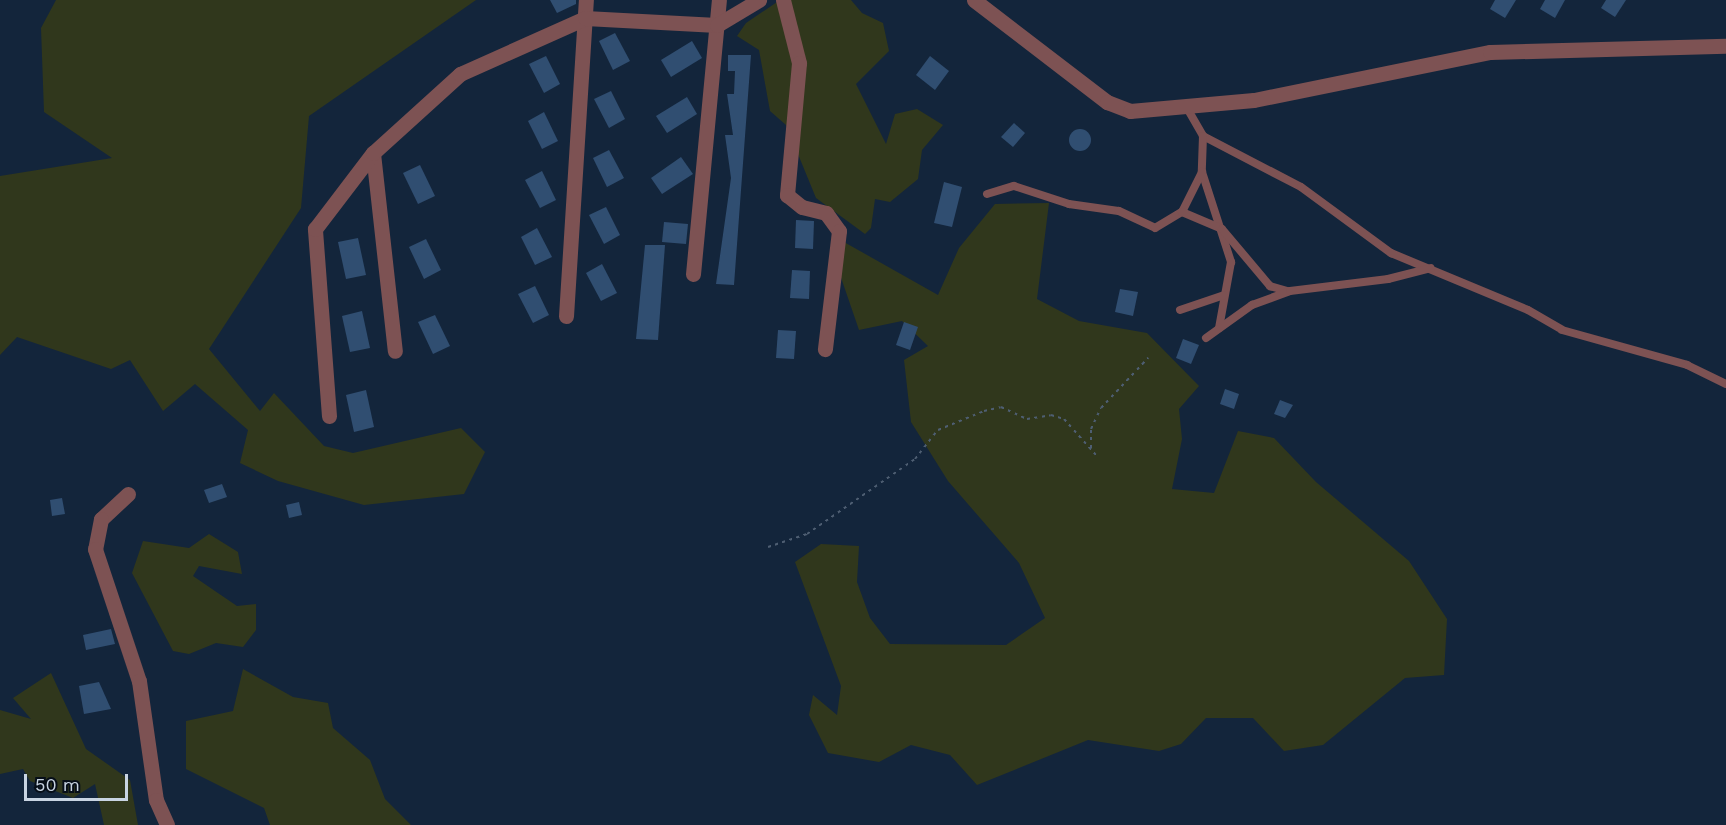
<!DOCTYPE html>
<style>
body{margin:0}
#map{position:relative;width:1726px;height:825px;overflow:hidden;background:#13253b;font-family:"Work Sans",sans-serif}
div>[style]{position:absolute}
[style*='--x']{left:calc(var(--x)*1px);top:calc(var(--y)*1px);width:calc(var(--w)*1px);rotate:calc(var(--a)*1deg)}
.green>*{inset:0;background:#30371c}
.building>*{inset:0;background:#304e71}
.round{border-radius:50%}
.path>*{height:2px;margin-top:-1px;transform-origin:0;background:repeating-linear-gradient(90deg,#4e5e72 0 3px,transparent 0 7.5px)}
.service>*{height:8px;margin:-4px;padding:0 4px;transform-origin:4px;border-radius:4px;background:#7d5253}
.minor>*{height:15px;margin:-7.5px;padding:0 7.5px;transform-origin:7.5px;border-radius:7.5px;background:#7d5253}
span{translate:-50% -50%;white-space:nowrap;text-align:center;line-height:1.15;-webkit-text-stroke:4.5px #060e18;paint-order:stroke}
.scale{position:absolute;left:24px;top:774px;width:104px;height:27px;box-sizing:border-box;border:3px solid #c8d4e2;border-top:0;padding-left:8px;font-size:18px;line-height:21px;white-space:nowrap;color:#c8d4e2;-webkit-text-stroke:4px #060e18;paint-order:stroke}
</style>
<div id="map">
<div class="green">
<div style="clip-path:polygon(56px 0,476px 0,309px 116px,301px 208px,209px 349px,260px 411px,274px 393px,324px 446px,353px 453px,461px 428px,485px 452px,464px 494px,364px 505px,278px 481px,240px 463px,248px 430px,195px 384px,163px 411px,130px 360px,111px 369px,17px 337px,0 355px,0 176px,112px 158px,44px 112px,41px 28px)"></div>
<div style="clip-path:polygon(780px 0,851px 0,862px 13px,883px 23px,889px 51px,856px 84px,886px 144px,895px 114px,917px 109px,943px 125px,922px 150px,918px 179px,890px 202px,875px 199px,871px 228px,865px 234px,816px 198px,786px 125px,770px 111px,759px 50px,737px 36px,746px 23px)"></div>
<div style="clip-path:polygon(1049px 203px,1037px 299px,1079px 321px,1147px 333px,1199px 386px,1179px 409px,1182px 439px,1172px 489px,1214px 493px,1238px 431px,1274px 438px,1316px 482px,1409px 561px,1447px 619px,1444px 675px,1405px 678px,1323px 745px,1284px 751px,1253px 718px,1206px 718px,1181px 744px,1159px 751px,1088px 740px,977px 785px,950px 755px,911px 745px,879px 762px,828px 753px,809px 715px,813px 695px,837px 715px,841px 686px,795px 562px,821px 544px,859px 546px,857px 582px,870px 618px,890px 644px,1006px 645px,1045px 618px,1019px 563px,948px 481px,911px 422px,904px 360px,928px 346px,902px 321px,859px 330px,837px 266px,844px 242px,938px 295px,959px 248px,995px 204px)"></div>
<div style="clip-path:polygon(209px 534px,238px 552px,242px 574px,199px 566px,193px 576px,237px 606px,256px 604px,256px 630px,243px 647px,216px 643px,189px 654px,173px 651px,132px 573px,143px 541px,189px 548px)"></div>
<div style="clip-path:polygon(243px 669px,293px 697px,328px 703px,333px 728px,370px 760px,385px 799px,411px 825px,270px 825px,264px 808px,186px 769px,186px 721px,233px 711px)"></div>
<div style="clip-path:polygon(51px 673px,86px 749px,130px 780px,138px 825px,104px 825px,95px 784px,73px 798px,30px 781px,23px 769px,0 774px,0 710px,31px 719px,13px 698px)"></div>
</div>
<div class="building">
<div style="clip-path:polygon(550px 0,576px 0,576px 4px,557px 13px)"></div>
<div style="clip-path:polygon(1495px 0,1516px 0,1505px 18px,1490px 9px)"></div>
<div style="clip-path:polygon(1545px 0,1565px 0,1555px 18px,1540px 9px)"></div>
<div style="clip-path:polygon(1606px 0,1626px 0,1615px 17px,1601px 8px)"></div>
<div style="clip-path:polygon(615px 33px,630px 61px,613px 70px,599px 41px)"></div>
<div style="clip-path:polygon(692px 41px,702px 58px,671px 77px,661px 60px)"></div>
<div style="clip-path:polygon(728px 55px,751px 55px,734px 285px,716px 284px,731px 178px,725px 135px,733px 135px,727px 94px,734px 94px,735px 71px,728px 71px)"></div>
<div style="clip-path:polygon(546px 56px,560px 84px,544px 93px,529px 64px)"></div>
<div style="clip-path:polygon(930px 56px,949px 71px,935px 90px,916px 75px)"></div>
<div style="clip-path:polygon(611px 91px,625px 119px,609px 128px,594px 99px)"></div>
<div style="clip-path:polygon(687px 97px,697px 114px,667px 133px,656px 116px)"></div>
<div style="clip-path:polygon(544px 112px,558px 141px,542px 149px,528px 121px)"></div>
<div style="clip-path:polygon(1014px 123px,1025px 133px,1013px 147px,1001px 137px)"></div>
<div class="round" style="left:1069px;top:129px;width:22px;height:22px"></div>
<div style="clip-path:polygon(609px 150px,624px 178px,607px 187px,593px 158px)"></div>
<div style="clip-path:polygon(681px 157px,693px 174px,662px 194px,651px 178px)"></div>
<div style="clip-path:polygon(420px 165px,435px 196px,418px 204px,403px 173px)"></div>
<div style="clip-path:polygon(542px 171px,556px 200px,540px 208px,525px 180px)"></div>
<div style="clip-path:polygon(944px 182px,962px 187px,952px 227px,934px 223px)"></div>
<div style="clip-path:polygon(606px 207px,620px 235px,604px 244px,589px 215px)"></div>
<div style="clip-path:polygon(796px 220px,814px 221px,813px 249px,795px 248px)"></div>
<div style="clip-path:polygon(664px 222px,688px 224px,686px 244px,662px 242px)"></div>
<div style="clip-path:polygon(537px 228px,552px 257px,535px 265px,521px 237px)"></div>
<div style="clip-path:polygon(358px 238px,366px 275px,346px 279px,338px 242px)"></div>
<div style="clip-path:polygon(426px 239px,441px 270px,424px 279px,409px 247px)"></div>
<div style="clip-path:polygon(645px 245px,665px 245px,658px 340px,636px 339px)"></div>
<div style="clip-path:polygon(602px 264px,617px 293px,601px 301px,586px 273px)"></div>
<div style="clip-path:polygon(792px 270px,810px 271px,809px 299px,790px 298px)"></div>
<div style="clip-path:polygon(535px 286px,549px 315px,533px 323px,518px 294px)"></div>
<div style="clip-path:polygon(1120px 289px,1138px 292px,1133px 316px,1115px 312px)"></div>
<div style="clip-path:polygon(362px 311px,370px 348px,350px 352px,342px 316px)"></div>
<div style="clip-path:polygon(435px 315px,450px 346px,433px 354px,418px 322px)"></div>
<div style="clip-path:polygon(904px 322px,918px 327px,910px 350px,896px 345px)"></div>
<div style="clip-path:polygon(778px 330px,796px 331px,794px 359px,776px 358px)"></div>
<div style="clip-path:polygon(1183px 339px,1199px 345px,1191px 364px,1176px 358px)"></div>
<div style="clip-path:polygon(1225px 389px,1239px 394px,1234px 409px,1220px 404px)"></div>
<div style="clip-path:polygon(366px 390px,374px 427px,354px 432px,346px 395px)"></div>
<div style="clip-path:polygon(1280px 400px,1293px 405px,1285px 418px,1274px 414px)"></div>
<div style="clip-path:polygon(222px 484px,227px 497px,209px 503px,204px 490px)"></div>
<div style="clip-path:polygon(62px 498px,65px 514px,52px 516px,50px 500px)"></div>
<div style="clip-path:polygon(299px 502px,302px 515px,289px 518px,286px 505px)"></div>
<div style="clip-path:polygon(111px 629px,115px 644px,86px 650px,83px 635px)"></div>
<div style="clip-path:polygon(99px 682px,111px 709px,84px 714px,79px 686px)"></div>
</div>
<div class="path">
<div style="--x:1091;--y:448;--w:19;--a:-90"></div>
<div style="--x:1091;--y:429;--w:23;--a:-65"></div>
<div style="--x:1101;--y:408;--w:69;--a:-46.8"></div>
<div style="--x:768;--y:547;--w:41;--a:-18.4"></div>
<div style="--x:807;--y:534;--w:131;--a:-34.8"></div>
<div style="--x:915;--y:459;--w:37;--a:-52"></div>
<div style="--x:938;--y:430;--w:50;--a:-22.4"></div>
<div style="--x:984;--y:411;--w:17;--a:-13"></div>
<div style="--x:1001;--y:407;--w:29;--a:25"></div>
<div style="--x:1027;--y:419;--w:24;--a:-9"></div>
<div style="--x:1051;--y:415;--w:14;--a:17"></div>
<div style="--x:1064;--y:419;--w:48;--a:48.4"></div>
</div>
<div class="service">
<div style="--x:1187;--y:108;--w:32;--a:60"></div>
<div style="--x:1203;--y:136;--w:110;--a:27.5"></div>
<div style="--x:1301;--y:187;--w:112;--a:36.3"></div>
<div style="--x:1391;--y:253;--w:148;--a:22.6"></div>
<div style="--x:1528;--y:310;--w:39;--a:30"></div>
<div style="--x:1562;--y:330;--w:130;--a:15.6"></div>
<div style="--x:1687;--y:365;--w:43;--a:26"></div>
<div style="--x:1203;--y:136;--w:36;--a:92"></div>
<div style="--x:1202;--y:172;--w:95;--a:72.1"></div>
<div style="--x:1231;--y:262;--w:67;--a:100.3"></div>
<div style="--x:987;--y:194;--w:28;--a:-17"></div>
<div style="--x:1014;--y:186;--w:58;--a:18.1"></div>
<div style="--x:1069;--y:204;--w:50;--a:8"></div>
<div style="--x:1119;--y:211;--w:40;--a:25"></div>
<div style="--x:1155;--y:228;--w:31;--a:-31"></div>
<div style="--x:1182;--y:212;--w:45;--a:-63.4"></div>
<div style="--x:1182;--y:212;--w:43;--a:23"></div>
<div style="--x:1222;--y:229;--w:75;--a:49.9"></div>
<div style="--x:1270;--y:286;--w:19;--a:16"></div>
<div style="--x:1180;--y:310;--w:46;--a:-18.8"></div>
<div style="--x:1206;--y:338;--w:57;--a:-35.7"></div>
<div style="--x:1252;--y:305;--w:40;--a:-20.2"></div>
<div style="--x:1290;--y:291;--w:99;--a:-7"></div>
<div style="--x:1388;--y:279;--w:44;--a:-14.3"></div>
</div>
<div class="minor">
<div style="--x:783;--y:0;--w:65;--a:75.7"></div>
<div style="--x:799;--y:63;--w:133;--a:95.2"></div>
<div style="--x:787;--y:195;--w:19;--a:39"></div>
<div style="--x:802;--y:207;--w:25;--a:14"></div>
<div style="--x:826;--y:213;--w:22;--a:54"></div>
<div style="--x:839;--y:231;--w:119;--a:96.8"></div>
<div style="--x:974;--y:0;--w:168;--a:37.5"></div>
<div style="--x:1107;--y:102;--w:25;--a:21"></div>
<div style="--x:1130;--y:111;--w:124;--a:-5.1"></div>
<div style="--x:1254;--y:100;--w:241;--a:-11.5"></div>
<div style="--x:1490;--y:52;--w:236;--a:-1.5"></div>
<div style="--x:373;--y:153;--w:199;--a:83.7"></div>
<div style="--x:693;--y:274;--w:275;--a:-84.6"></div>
<div style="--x:566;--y:316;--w:317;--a:-86.4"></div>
<div style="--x:329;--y:416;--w:188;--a:-94.3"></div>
<div style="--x:315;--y:229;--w:96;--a:-52.7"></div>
<div style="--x:373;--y:153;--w:118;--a:-42.2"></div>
<div style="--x:460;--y:74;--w:137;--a:-24.1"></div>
<div style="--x:585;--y:18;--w:132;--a:3"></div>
<div style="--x:717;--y:25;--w:49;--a:-30.8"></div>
<div style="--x:128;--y:494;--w:37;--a:137"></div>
<div style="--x:101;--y:519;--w:31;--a:101"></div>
<div style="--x:95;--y:549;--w:139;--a:71.6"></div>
<div style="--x:139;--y:681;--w:120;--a:81.9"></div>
<div style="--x:156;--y:800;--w:27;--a:66"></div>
</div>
<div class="scale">50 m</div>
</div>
